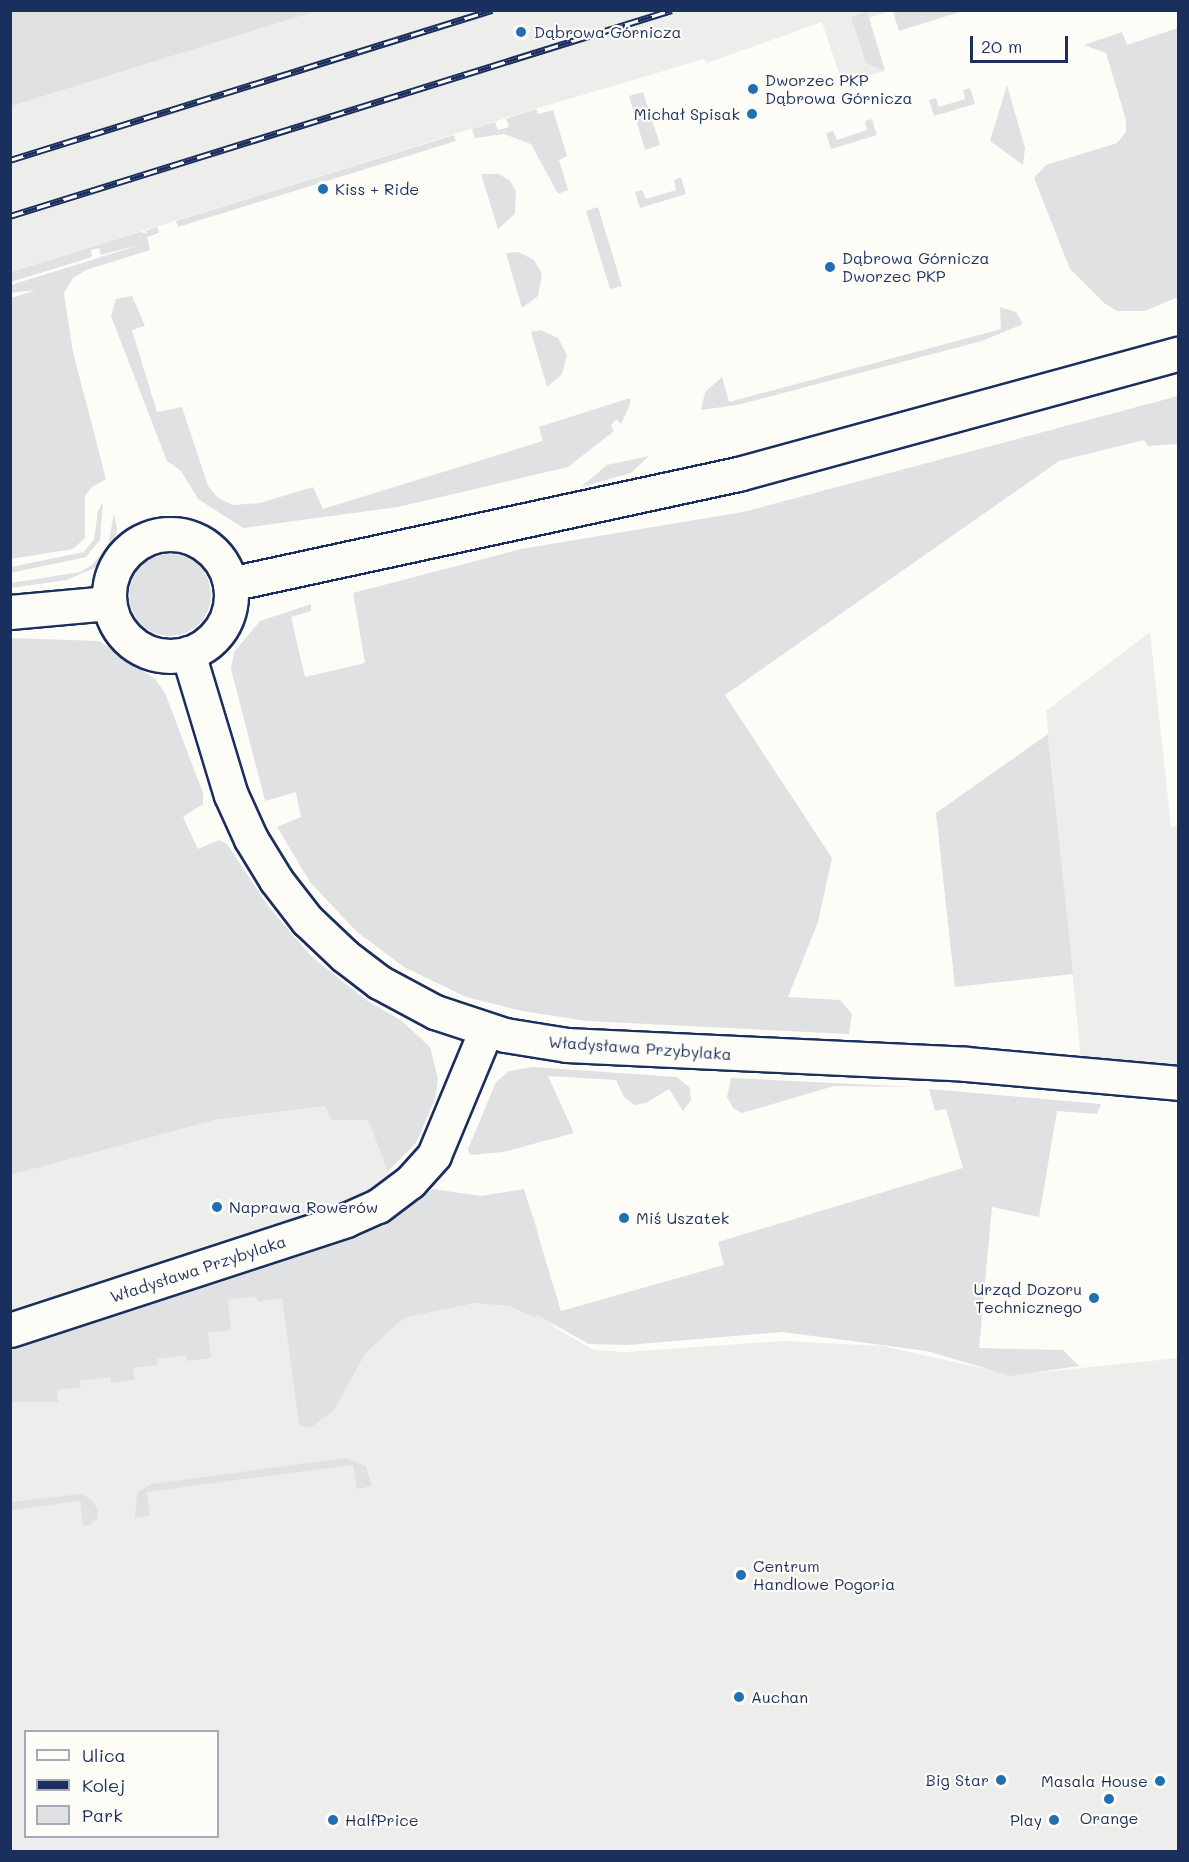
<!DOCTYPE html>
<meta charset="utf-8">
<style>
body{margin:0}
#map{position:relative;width:1189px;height:1862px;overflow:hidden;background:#fdfcf7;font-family:Mali,sans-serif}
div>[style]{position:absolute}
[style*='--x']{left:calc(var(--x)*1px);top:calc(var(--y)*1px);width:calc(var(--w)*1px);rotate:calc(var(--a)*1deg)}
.built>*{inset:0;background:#edeeec}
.green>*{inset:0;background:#e0e1e3}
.round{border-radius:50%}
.roads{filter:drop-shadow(2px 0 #1b2f5e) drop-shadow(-2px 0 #1b2f5e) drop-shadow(0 2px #1b2f5e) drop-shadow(0 -2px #1b2f5e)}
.minor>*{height:33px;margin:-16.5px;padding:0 16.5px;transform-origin:16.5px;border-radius:16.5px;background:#fdfcf7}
.minor>.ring{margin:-16.5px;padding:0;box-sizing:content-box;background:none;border:33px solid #fdfcf7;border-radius:50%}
.rail>*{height:7px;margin-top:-3.5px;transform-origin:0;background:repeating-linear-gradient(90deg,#fdfcf7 0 14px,#1b2f5e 0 28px);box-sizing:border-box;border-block:2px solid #1b2f5e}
.dots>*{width:16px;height:16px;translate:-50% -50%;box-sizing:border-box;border:3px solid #fdfcf7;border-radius:50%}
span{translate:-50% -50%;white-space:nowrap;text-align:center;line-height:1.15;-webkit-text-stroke:4.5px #fdfcf7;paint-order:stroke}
.poi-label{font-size:16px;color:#1b2f5e}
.left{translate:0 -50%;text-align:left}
.right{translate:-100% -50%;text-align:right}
.street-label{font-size:16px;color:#1b2f5e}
.frame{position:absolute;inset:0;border:12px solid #1b2f5e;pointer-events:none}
.legend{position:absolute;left:24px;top:1730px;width:195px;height:108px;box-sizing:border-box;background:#fdfcf7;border:2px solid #a3aaba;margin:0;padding:8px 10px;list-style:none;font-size:18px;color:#1b2f5e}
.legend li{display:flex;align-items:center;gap:12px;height:30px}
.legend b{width:30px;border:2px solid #a3aaba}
.scale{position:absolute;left:970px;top:36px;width:98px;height:27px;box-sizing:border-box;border:3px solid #1b2f5e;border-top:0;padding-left:8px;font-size:18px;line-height:21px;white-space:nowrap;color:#1b2f5e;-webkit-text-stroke:4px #fdfcf7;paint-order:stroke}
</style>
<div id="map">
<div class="built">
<div style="clip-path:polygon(317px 11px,891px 11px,869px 18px,885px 71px,842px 83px,822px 22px,707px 63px,704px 59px,535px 109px,11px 272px,10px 106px)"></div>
<div style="clip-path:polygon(1150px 632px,1171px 827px,1178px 826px,1178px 1068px,1081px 1060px,1046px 711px)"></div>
<div style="clip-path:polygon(325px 1106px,331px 1120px,368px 1120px,391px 1177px,347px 1204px,11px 1314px,11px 1175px,215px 1120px)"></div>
<div style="clip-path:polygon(evenodd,525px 1193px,539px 1233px,536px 1235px,553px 1327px,594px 1350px,626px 1352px,783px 1341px,883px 1346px,1013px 1375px,1178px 1358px,1178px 1851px,11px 1851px,10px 1347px,434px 1208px,439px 1223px,525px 1193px,26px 1732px,218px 1732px,218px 1836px,26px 1836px,26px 1732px)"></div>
</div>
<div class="green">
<div style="clip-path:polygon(11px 10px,317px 10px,317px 11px,11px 106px)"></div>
<div style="clip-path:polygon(899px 10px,963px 10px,963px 11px,899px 31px,893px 12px)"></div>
<div style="clip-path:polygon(868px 11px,869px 18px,885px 71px,866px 63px,851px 17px)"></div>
<div style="clip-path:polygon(1178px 28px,1178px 297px,1145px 311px,1117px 311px,1104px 303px,1070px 269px,1034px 178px,1046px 165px,1117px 143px,1126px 132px,1126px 120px,1106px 53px,1084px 45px,1122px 32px,1127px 45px)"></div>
<div style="clip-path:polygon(1007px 85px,1025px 148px,1023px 165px,990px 141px)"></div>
<div style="clip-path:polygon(970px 88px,975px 104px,934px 116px,929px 100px,936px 98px,939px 107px,965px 99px,963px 90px)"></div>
<div style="clip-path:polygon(643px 92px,660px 145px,645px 150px,629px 96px)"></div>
<div style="clip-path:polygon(536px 109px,538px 114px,553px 110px,567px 156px,559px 160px,568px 190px,558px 194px,531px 144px,504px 134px,475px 138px,472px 129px,495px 122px,498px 130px,509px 127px,506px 119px)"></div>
<div style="clip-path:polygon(872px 119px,877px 135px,831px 149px,826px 133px,833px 131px,837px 140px,867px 130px,865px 121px)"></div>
<div style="clip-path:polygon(454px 135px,456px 141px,178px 227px,176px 221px)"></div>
<div style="clip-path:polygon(481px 174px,499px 174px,510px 181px,516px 191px,515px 214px,498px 229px)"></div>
<div style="clip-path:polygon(681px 177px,686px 194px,640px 208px,635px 192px,642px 190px,646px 199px,676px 190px,674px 180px)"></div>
<div style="clip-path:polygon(598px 207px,622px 286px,610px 289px,586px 211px)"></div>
<div style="clip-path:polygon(157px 227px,159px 233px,147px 237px,150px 250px,86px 270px,73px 278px,64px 293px,73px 352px,106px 479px,92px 487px,85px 496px,85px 538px,73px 549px,11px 559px,11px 298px,36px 290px,11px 293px,11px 285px,143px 244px,101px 255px,99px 248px,91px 250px,92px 257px,11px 282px,11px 272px,140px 232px,147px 234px,146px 231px)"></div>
<div style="clip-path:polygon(518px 252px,534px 260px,542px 274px,538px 296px,522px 308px,506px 253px)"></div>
<div style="clip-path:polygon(132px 296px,145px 326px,132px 330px,157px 412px,182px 407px,208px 486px,218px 498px,233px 505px,260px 503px,313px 487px,323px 509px,543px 441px,539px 427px,630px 398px,630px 404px,621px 424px,616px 419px,611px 426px,614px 431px,568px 467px,398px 507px,243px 528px,198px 499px,181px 471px,167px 461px,111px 316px,116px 299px)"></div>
<div style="clip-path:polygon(1000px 307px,1016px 312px,1023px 324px,982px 341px,737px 405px,701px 410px,705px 392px,722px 377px,729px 402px,1001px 329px)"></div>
<div style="clip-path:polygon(541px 330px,558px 338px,567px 355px,562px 374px,547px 387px,531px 332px)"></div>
<div style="clip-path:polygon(1178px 396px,1178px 444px,1148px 446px,1144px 440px,1059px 461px,725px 695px,832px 858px,818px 922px,788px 997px,840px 1000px,852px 1014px,849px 1034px,587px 1021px,522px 1011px,466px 997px,404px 967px,357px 932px,310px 882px,277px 827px,301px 817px,296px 792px,265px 801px,231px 669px,234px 652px,260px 621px,311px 604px,311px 611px,291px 617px,305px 677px,365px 663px,353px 593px,521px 549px,743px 512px)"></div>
<div style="clip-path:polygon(649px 456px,631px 473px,581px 487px,607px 465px)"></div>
<div style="clip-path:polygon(103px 502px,100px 540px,86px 557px,11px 573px,11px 567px,84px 552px,94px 539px,98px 511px)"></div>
<div style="clip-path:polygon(114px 513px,117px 529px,113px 546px,99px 566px,67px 580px,11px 588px,11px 583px,80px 572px,92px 565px,108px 546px)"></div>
<div class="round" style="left:129px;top:554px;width:82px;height:82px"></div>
<div style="clip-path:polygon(11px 638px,99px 641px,155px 679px,165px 693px,203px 793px,203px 804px,183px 817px,198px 849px,219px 840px,227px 844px,268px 906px,311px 956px,366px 1000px,402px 1021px,430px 1047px,438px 1079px,435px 1099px,416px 1143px,388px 1171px,368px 1120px,331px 1120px,325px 1106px,215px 1120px,11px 1175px)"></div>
<div style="clip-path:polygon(1048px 734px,1073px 974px,955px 987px,936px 813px)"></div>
<div style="clip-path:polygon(533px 1067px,677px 1077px,690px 1088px,691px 1100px,683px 1111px,669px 1089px,646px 1103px,634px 1105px,624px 1097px,616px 1080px,548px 1076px,574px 1133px,503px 1152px,470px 1155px,468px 1149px,496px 1082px,509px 1071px)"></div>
<div style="clip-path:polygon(731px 1078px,915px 1087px,834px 1086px,742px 1113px,733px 1108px,727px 1097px)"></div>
<div style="clip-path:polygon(929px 1089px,1101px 1104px,1097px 1114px,1057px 1111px,1039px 1217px,992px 1207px,979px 1348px,1063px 1350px,1079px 1366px,1011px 1376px,927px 1351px,783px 1332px,627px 1345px,589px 1344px,537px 1315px,535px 1317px,509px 1306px,475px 1303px,406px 1317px,394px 1326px,365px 1354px,334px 1410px,310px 1428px,299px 1424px,282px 1298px,258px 1302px,256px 1296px,228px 1300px,231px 1330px,208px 1333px,211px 1358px,187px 1361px,186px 1355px,157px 1359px,157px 1365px,133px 1368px,135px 1380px,111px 1383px,110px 1377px,80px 1381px,81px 1387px,57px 1390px,58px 1402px,11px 1402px,10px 1350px,359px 1237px,362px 1231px,433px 1189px,481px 1196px,524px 1189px,561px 1311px,724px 1265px,718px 1242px,963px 1168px,946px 1109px,935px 1111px)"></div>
<div style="clip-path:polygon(345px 1458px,366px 1466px,372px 1486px,357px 1489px,353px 1465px,306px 1471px,147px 1492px,150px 1516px,135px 1518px,137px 1493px,151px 1484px)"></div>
<div style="clip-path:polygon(81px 1494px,91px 1499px,98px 1510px,97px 1519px,90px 1525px,83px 1526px,80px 1501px,11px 1510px,11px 1502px)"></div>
</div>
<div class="roads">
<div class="minor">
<div class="ring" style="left:109px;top:534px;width:89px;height:89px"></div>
<div style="--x:230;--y:584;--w:520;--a:-12.22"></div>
<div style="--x:738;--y:474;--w:456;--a:-15.3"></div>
<div style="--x:10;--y:612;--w:99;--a:-5.2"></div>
<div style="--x:188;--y:653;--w:148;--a:73.2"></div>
<div style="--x:231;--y:795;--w:48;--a:65.6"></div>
<div style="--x:251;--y:839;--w:48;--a:58.6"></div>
<div style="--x:276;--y:880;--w:51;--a:52.2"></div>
<div style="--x:307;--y:920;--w:52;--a:43.5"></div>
<div style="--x:345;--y:956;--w:43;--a:37.4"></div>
<div style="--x:379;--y:982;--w:64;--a:28.2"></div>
<div style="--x:435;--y:1012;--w:74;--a:18.2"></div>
<div style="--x:505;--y:1035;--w:63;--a:9.2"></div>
<div style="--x:567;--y:1045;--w:399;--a:2.7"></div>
<div style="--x:966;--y:1064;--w:213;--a:5.1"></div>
<div style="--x:10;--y:1330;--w:354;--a:-18.1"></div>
<div style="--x:346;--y:1220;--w:35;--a:-24"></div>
<div style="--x:378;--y:1206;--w:40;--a:-37"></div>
<div style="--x:410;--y:1182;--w:36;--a:-48"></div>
<div style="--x:434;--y:1155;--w:135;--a:-67.4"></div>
</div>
</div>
<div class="rail">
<div style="--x:10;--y:160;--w:505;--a:-17.29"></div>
<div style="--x:10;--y:216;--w:693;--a:-17.29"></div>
</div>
<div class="dots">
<div style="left:521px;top:32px;background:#1f6fb2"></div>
<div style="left:753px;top:89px;background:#1f6fb2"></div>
<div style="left:752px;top:114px;background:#1f6fb2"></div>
<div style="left:323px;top:189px;background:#1f6fb2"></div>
<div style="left:830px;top:267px;background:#1f6fb2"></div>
<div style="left:217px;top:1207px;background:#1f6fb2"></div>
<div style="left:624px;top:1218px;background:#1f6fb2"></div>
<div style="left:1094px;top:1298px;background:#1f6fb2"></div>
<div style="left:741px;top:1575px;background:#1f6fb2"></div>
<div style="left:739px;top:1697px;background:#1f6fb2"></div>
<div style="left:1001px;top:1780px;background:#1f6fb2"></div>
<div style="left:1160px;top:1781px;background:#1f6fb2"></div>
<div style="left:1109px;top:1799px;background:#1f6fb2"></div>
<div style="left:333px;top:1820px;background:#1f6fb2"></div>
<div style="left:1054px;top:1820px;background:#1f6fb2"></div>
</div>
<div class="poi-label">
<span class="left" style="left:534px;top:32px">Dąbrowa Górnicza</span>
<span class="left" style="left:765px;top:89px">Dworzec PKP<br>Dąbrowa Górnicza</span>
<span class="right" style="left:740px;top:114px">Michał Spisak</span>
<span class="left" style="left:335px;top:189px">Kiss + Ride</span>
<span class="left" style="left:842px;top:267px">Dąbrowa Górnicza<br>Dworzec PKP</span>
<span class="left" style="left:229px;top:1207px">Naprawa Rowerów</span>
<span class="left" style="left:636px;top:1218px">Miś Uszatek</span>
<span class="right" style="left:1082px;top:1298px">Urząd Dozoru<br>Technicznego</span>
<span class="left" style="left:753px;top:1575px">Centrum<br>Handlowe Pogoria</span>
<span class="left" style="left:751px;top:1697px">Auchan</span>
<span class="right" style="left:989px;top:1780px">Big Star</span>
<span class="right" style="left:1148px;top:1781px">Masala House</span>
<span style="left:1109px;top:1818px">Orange</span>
<span class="left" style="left:345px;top:1820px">HalfPrice</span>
<span class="right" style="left:1042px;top:1820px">Play</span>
</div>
<div class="street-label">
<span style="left:640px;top:1048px;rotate:4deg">Władysława Przybylaka</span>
<span style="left:198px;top:1269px;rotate:-18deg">Władysława Przybylaka</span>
</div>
<div class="frame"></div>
<ul class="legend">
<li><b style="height:8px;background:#fdfcf7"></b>Ulica</li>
<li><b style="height:8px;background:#1b2f5e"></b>Kolej</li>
<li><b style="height:16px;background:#e0e1e3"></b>Park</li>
</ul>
<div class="scale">20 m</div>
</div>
